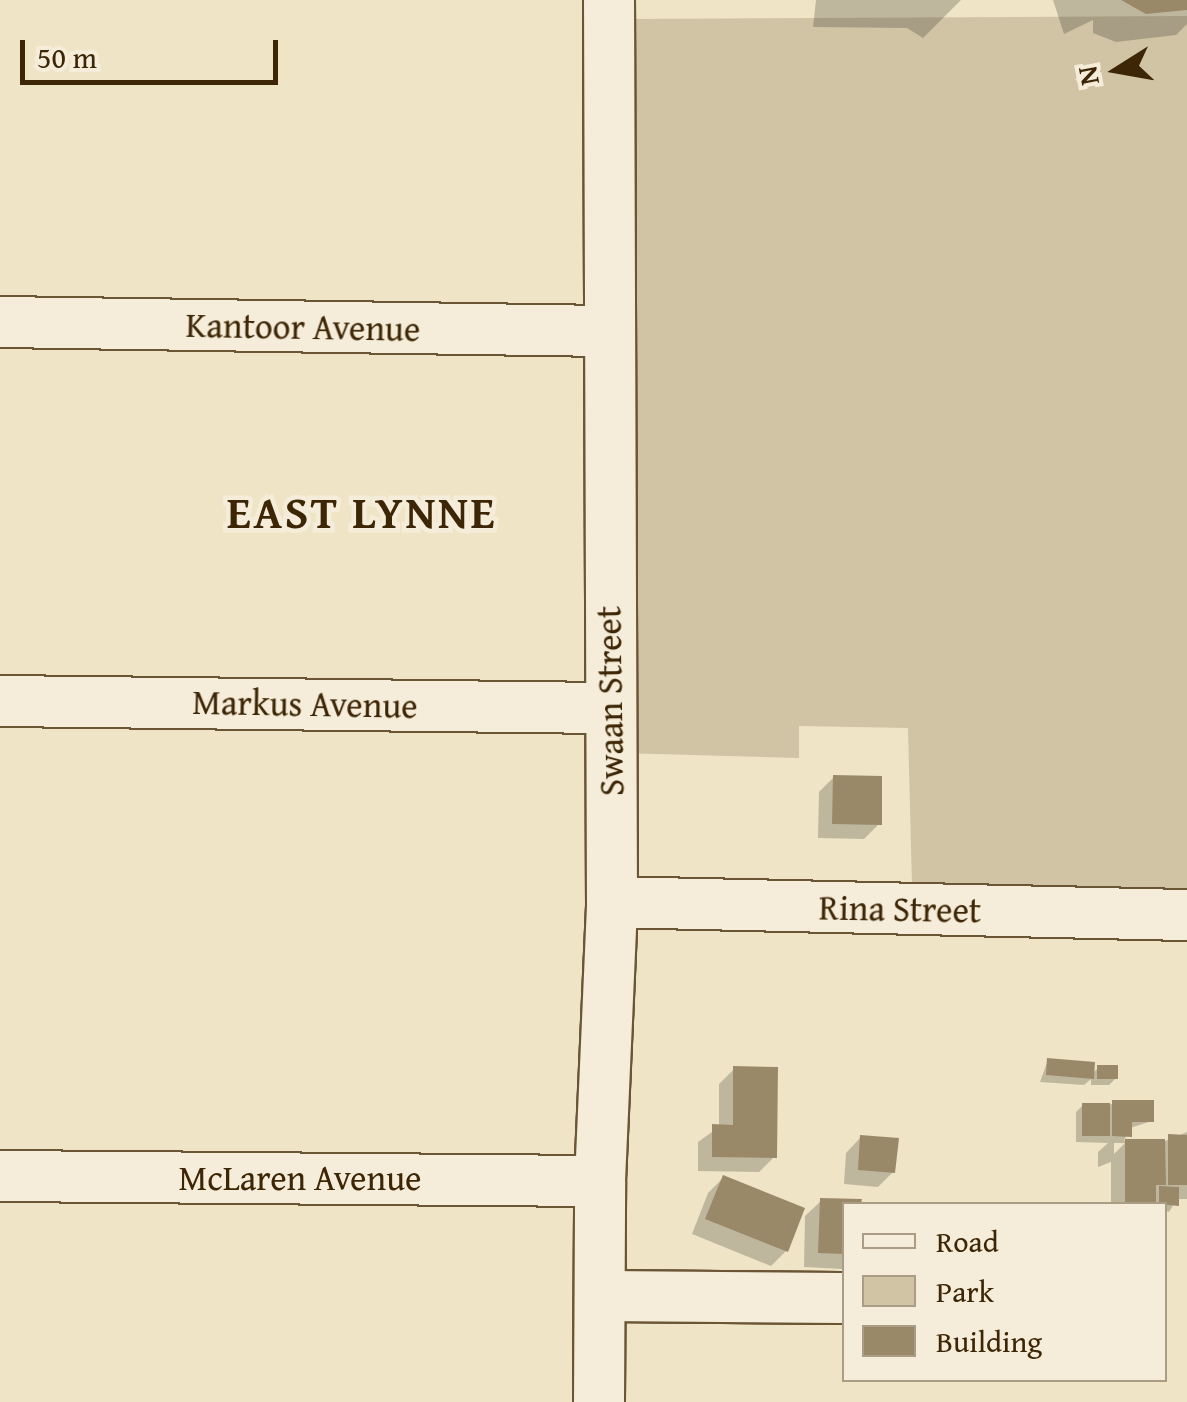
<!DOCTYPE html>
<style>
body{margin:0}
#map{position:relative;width:1187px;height:1402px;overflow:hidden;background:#efe4c6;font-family:"Gentium Book Plus",serif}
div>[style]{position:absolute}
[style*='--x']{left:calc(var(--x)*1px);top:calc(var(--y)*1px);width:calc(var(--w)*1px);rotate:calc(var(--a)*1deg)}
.green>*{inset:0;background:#d1c4a5}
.shadow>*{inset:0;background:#0003}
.building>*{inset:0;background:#9a8969}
.roads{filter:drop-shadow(2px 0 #6a5635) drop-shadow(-2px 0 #6a5635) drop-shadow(0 2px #6a5635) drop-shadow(0 -2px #6a5635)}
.minor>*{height:50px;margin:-25px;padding:0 25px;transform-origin:25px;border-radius:25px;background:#f5edda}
span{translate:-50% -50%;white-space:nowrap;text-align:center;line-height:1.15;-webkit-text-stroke:9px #f5edda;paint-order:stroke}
.street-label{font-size:35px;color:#3d2605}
.district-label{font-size:45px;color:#3d2605;font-weight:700;letter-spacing:2.5px}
.legend{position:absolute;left:842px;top:1202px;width:325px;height:180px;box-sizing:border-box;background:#f5edda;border:2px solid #ab9d85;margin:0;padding:12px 18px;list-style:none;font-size:30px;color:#3d2605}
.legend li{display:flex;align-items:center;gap:20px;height:50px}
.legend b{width:50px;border:2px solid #ab9d85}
.north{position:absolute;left:1067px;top:20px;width:100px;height:100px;-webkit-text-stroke:8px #f5edda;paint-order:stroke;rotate:259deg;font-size:28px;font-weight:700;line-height:40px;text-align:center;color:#3d2605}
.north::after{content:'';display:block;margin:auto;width:35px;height:45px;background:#3d2605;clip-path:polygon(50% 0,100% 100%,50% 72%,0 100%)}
.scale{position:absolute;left:20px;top:40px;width:258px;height:45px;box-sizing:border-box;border:5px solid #3d2605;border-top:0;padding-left:12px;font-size:30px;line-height:35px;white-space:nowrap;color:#3d2605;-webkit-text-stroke:8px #f5edda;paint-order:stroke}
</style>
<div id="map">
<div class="green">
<div style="clip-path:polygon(1187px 16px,1187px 890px,912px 886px,908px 728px,799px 726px,799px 758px,620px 753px,626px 19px)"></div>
</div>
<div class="shadow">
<div style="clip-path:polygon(816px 0,961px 0,923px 38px,907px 28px,813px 27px)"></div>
<div style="clip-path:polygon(1053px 0,1187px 0,1187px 24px,1176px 35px,1116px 42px,1093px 33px,1093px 20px,1064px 34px)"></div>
<div style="clip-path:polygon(834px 777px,879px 824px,864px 839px,818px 838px,819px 792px)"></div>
<div style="clip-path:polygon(1048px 1060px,1092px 1074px,1098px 1068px,1116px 1078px,1109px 1085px,1091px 1085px,1091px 1079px,1084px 1085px,1040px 1082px)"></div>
<div style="clip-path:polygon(734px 1069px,774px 1157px,759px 1172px,698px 1171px,698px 1142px,719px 1127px,719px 1084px)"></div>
<div style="clip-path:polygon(evenodd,1152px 1103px,1152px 1121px,1130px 1128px,1124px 1141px,1165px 1141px,1187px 1132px,1187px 1199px,1177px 1199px,1169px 1212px,1142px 1200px,1111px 1204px,1111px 1162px,1098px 1167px,1098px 1152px,1108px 1143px,1076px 1142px,1076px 1112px,1083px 1105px,1152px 1103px,1114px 1143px,1125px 1143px,1114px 1154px,1114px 1143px)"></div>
<div style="clip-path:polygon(861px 1137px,893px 1172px,878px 1187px,844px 1184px,846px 1153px)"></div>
<div style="clip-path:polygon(723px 1178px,786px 1251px,771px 1266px,692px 1234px,708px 1193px)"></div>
<div style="clip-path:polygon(821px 1201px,859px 1201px,844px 1204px,842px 1269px,804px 1267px,805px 1216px)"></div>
</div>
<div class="building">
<div style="clip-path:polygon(1121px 0,1187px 0,1187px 10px,1146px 14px)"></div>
<div style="clip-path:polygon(833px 775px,882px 776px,882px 825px,832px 824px)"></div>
<div style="clip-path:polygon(1047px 1058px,1095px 1062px,1094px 1079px,1046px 1075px)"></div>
<div style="clip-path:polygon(1097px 1065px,1118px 1065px,1118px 1079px,1097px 1079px)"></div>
<div style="clip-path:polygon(733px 1066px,778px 1067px,777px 1158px,712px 1157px,712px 1124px,733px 1125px)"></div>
<div style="clip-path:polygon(1112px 1100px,1154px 1100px,1154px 1122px,1132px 1122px,1132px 1137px,1112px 1136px)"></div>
<div style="clip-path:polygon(1082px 1103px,1110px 1103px,1110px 1136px,1082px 1136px)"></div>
<div style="clip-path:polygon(1168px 1134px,1187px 1135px,1187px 1185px,1168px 1185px)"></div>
<div style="clip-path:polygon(860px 1135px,899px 1138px,895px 1173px,858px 1170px)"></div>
<div style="clip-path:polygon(1125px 1139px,1165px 1139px,1166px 1185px,1156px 1185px,1156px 1202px,1125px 1202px)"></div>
<div style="clip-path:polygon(723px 1175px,805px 1208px,788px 1252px,705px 1219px)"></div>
<div style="clip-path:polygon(1159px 1186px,1179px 1187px,1179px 1206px,1159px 1204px)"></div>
<div style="clip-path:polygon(820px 1198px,862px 1199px,861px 1204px,844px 1204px,844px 1254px,818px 1253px)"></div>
</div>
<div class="roads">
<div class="minor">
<div style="--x:0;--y:322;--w:606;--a:0.85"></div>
<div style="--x:0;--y:701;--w:610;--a:0.66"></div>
<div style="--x:612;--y:902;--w:575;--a:1.3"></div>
<div style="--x:0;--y:1176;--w:600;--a:0.48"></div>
<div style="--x:600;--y:1296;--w:244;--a:0.5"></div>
<div style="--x:599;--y:1402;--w:221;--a:-89.7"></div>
<div style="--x:600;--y:1181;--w:279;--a:-87.5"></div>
<div style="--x:612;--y:902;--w:902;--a:-90.19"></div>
</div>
</div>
<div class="street-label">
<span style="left:303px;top:327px;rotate:1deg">Kantoor Avenue</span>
<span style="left:610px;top:701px;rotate:-91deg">Swaan Street</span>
<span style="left:305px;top:704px;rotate:1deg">Markus Avenue</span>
<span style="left:900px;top:909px;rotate:1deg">Rina Street</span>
<span style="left:300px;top:1178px">McLaren Avenue</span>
</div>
<div class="district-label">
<span style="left:362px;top:512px">EAST LYNNE</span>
</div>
<ul class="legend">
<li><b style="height:12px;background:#f5edda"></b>Road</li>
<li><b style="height:28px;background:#d1c4a5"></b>Park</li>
<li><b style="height:28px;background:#9a8969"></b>Building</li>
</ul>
<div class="north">N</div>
<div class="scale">50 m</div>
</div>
